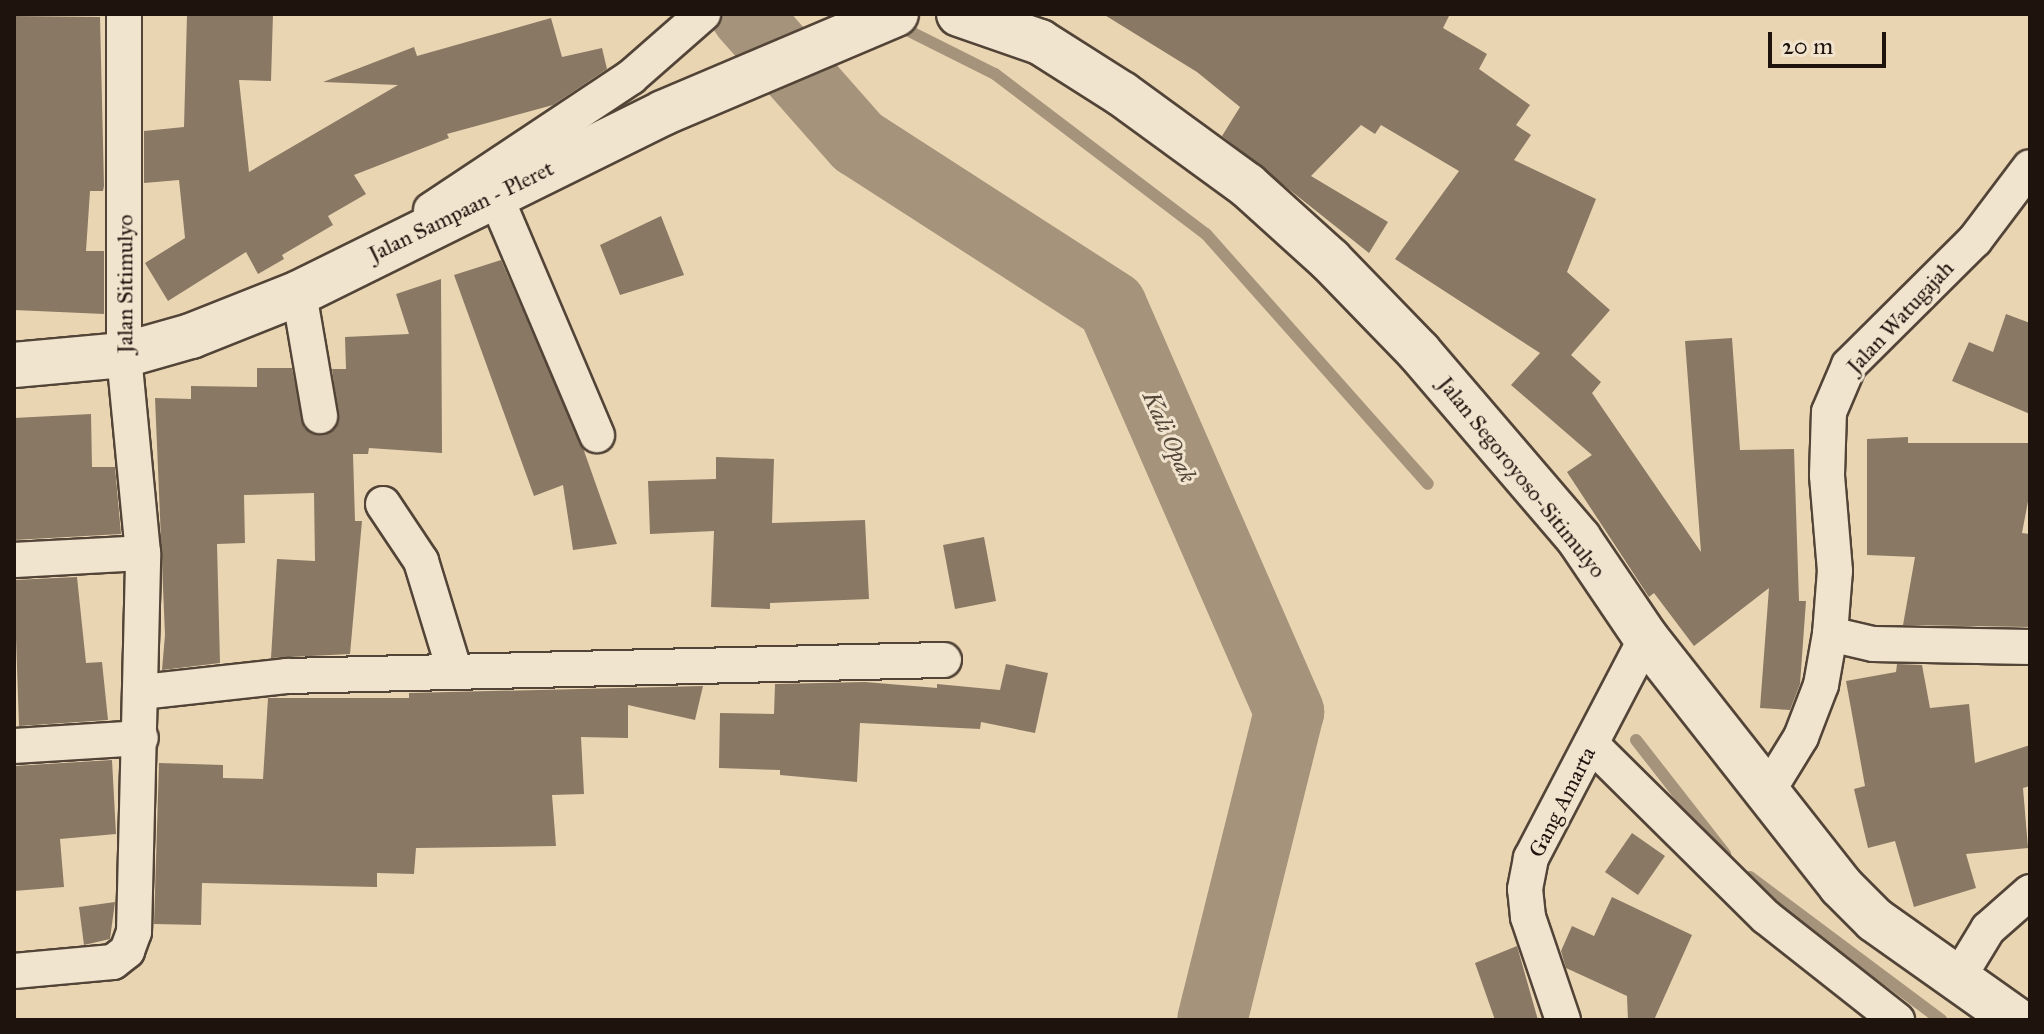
<!DOCTYPE html>
<style>
body{margin:0}
#map{position:relative;width:2044px;height:1034px;overflow:hidden;background:#ead5b3;font-family:"IM FELL Great Primer",serif}
div>[style]{position:absolute}
[style*='--x']{left:calc(var(--x)*1px);top:calc(var(--y)*1px);width:calc(var(--w)*1px);rotate:calc(var(--a)*1deg)}
.stream>*{height:12px;margin:-6px;padding:0 6px;transform-origin:6px;border-radius:6px;background:#a5937b}
.river>*{height:70px;margin:-35px;padding:0 35px;transform-origin:35px;border-radius:35px;background:#a5937b}
.building>*{inset:0;background:#897864}
.roads{filter:drop-shadow(2px 0 #524437) drop-shadow(-2px 0 #524437) drop-shadow(0 2px #524437) drop-shadow(0 -2px #524437)}
.street>*{height:34px;margin:-17px;padding:0 17px;transform-origin:17px;border-radius:17px;background:#f1e4ce}
.secondary>*{height:44px;margin:-22px;padding:0 22px;transform-origin:22px;border-radius:22px;background:#f1e4ce}
span{translate:-50% -50%;white-space:nowrap;text-align:center;line-height:1.15;-webkit-text-stroke:6px #f1e4ce;paint-order:stroke}
.street-label{font-size:22px;color:#1f130e}
.water-label{font-size:24px;color:#55463a;font-style:italic}
.frame{position:absolute;inset:0;border:16px solid #1f130e;pointer-events:none}
.scale{position:absolute;left:1768px;top:32px;width:118px;height:36px;box-sizing:border-box;border:4px solid #1f130e;border-top:0;padding-left:10px;font-size:24px;line-height:28px;white-space:nowrap;color:#1f130e;-webkit-text-stroke:6px #f1e4ce;paint-order:stroke}
</style>
<div id="map">
<div class="stream">
<div style="--x:897;--y:25;--w:110;--a:26.6"></div>
<div style="--x:995;--y:74;--w:265;--a:37.2"></div>
<div style="--x:1206;--y:234;--w:334;--a:48.4"></div>
<div style="--x:1636;--y:740;--w:145;--a:52"></div>
<div style="--x:1750;--y:877;--w:239;--a:36.8"></div>
</div>
<div class="river">
<div style="--x:745;--y:14;--w:171;--a:48.6"></div>
<div style="--x:858;--y:142;--w:302;--a:32.8"></div>
<div style="--x:1112;--y:306;--w:443;--a:66.4"></div>
<div style="--x:1289;--y:712;--w:317;--a:104"></div>
</div>
<div class="building">
<div style="clip-path:polygon(187px 14px,273px 14px,271px 81px,239px 80px,249px 172px,398px 85px,323px 82px,414px 47px,417px 56px,551px 18px,562px 57px,602px 48px,607px 69px,553px 105px,447px 134px,449px 138px,354px 175px,366px 194px,328px 216px,333px 225px,282px 255px,284px 259px,258px 274px,246px 252px,168px 301px,145px 263px,185px 238px,179px 180px,144px 183px,144px 131px,184px 127px)"></div>
<div style="clip-path:polygon(1103px 14px,1450px 14px,1443px 28px,1487px 54px,1479px 69px,1530px 105px,1516px 125px,1531px 135px,1514px 160px,1596px 199px,1567px 272px,1610px 310px,1571px 355px,1601px 382px,1592px 393px,1701px 552px,1685px 341px,1732px 338px,1740px 450px,1794px 449px,1799px 601px,1806px 601px,1800px 684px,1790px 710px,1760px 708px,1769px 588px,1694px 646px,1654px 593px,1649px 597px,1567px 472px,1592px 455px,1511px 385px,1540px 353px,1395px 259px,1459px 171px,1381px 125px,1375px 134px,1361px 125px,1311px 176px,1388px 222px,1369px 253px,1222px 136px,1240px 107px,1197px 72px)"></div>
<div style="clip-path:polygon(14px 16px,100px 17px,104px 186px,103px 191px,90px 191px,86px 251px,104px 251px,104px 314px,14px 310px)"></div>
<div style="clip-path:polygon(661px 216px,684px 275px,620px 295px,600px 245px)"></div>
<div style="clip-path:polygon(501px 260px,583px 448px,617px 544px,573px 550px,563px 485px,534px 496px,454px 275px)"></div>
<div style="clip-path:polygon(441px 279px,442px 453px,369px 448px,368px 454px,353px 454px,355px 521px,362px 521px,350px 654px,271px 658px,277px 559px,315px 561px,314px 493px,244px 495px,245px 543px,217px 544px,220px 663px,162px 670px,165px 635px,155px 398px,191px 399px,191px 386px,257px 387px,257px 368px,292px 368px,304px 428px,324px 435px,339px 422px,332px 369px,346px 369px,345px 337px,409px 334px,396px 294px)"></div>
<div style="clip-path:polygon(2006px 314px,2030px 323px,2030px 414px,1952px 381px,1969px 342px,1993px 352px)"></div>
<div style="clip-path:polygon(91px 414px,92px 467px,115px 467px,121px 534px,14px 540px,14px 418px)"></div>
<div style="clip-path:polygon(1908px 437px,1908px 443px,2030px 443px,2030px 491px,2022px 533px,2030px 534px,2030px 627px,1903px 625px,1915px 557px,1867px 555px,1867px 439px)"></div>
<div style="clip-path:polygon(716px 457px,774px 459px,772px 523px,865px 520px,869px 599px,770px 603px,770px 609px,711px 607px,714px 531px,650px 534px,648px 481px,716px 479px)"></div>
<div style="clip-path:polygon(984px 537px,996px 601px,955px 609px,943px 545px)"></div>
<div style="clip-path:polygon(77px 577px,86px 663px,102px 662px,108px 720px,19px 726px,14px 580px)"></div>
<div style="clip-path:polygon(1006px 664px,1048px 673px,1035px 733px,981px 722px,980px 729px,860px 723px,857px 782px,780px 775px,780px 770px,719px 768px,720px 713px,774px 714px,775px 684px,865px 682px,937px 688px,937px 684px,1000px 690px)"></div>
<div style="clip-path:polygon(1897px 664px,1922px 665px,1930px 708px,1969px 704px,1975px 763px,2030px 745px,2030px 786px,2023px 788px,2028px 848px,1966px 854px,1976px 888px,1914px 907px,1895px 841px,1868px 848px,1854px 789px,1865px 786px,1846px 681px,1896px 672px)"></div>
<div style="clip-path:polygon(703px 686px,695px 720px,628px 705px,628px 738px,581px 737px,584px 794px,552px 795px,556px 846px,416px 848px,414px 874px,377px 873px,377px 887px,202px 883px,201px 925px,154px 924px,159px 763px,223px 765px,223px 778px,263px 779px,268px 698px,409px 698px,409px 693px)"></div>
<div style="clip-path:polygon(112px 760px,116px 834px,60px 839px,64px 887px,14px 891px,14px 766px)"></div>
<div style="clip-path:polygon(1632px 833px,1665px 856px,1638px 895px,1605px 872px)"></div>
<div style="clip-path:polygon(1612px 897px,1692px 935px,1654px 1020px,1628px 1020px,1627px 996px,1566px 968px,1561px 951px,1572px 926px,1594px 936px)"></div>
<div style="clip-path:polygon(115px 902px,110px 939px,84px 945px,79px 907px)"></div>
<div style="clip-path:polygon(1517px 946px,1538px 1020px,1495px 1020px,1475px 963px)"></div>
</div>
<div class="roads">
<div class="street">
<div style="--x:495;--y:195;--w:261;--a:67"></div>
<div style="--x:431;--y:210;--w:240;--a:-33.6"></div>
<div style="--x:631;--y:77;--w:96;--a:-41.2"></div>
<div style="--x:299;--y:293;--w:125;--a:80.3"></div>
<div style="--x:383;--y:504;--w:69;--a:56.3"></div>
<div style="--x:421;--y:561;--w:116;--a:73"></div>
<div style="--x:14;--y:560;--w:129;--a:-3.1"></div>
<div style="--x:1830;--y:634;--w:44;--a:13.1"></div>
<div style="--x:1873;--y:644;--w:157;--a:1.1"></div>
<div style="--x:142;--y:692;--w:146;--a:-6.3"></div>
<div style="--x:287;--y:676;--w:657;--a:-1.4"></div>
<div style="--x:1591;--y:744;--w:246;--a:44.7"></div>
<div style="--x:1766;--y:917;--w:167;--a:38.2"></div>
<div style="--x:14;--y:746;--w:127;--a:-3.6"></div>
<div style="--x:1766;--y:794;--w:67;--a:-58.4"></div>
<div style="--x:1801;--y:737;--w:56;--a:-69"></div>
<div style="--x:1821;--y:685;--w:52;--a:-80"></div>
<div style="--x:1830;--y:634;--w:63;--a:-85.5"></div>
<div style="--x:1835;--y:571;--w:96;--a:-94.8"></div>
<div style="--x:1827;--y:475;--w:63;--a:-88.2"></div>
<div style="--x:1829;--y:412;--w:51;--a:-66.9"></div>
<div style="--x:1849;--y:365;--w:177;--a:-44.8"></div>
<div style="--x:1975;--y:240;--w:91;--a:-53"></div>
<div style="--x:14;--y:971;--w:99;--a:-5.2"></div>
<div style="--x:113;--y:962;--w:18;--a:-38"></div>
<div style="--x:127;--y:951;--w:20;--a:-70"></div>
<div style="--x:134;--y:932;--w:379;--a:-88.6"></div>
<div style="--x:143;--y:553;--w:199;--a:-95.5"></div>
<div style="--x:124;--y:355;--w:341;--a:-90"></div>
<div style="--x:1957;--y:980;--w:60;--a:-58.7"></div>
<div style="--x:1988;--y:929;--w:56;--a:-41.4"></div>
<div style="--x:1563;--y:1020;--w:109;--a:-108.8"></div>
<div style="--x:1528;--y:917;--w:28;--a:-96"></div>
<div style="--x:1525;--y:889;--w:32;--a:-79"></div>
<div style="--x:1531;--y:858;--w:248;--a:-62.4"></div>
</div>
<div class="secondary">
<div style="--x:959;--y:14;--w:86;--a:19.1"></div>
<div style="--x:1040;--y:42;--w:97;--a:32.4"></div>
<div style="--x:1122;--y:94;--w:155;--a:36.1"></div>
<div style="--x:1247;--y:185;--w:112;--a:42.1"></div>
<div style="--x:1330;--y:260;--w:128;--a:45.9"></div>
<div style="--x:1419;--y:352;--w:246;--a:49.4"></div>
<div style="--x:1579;--y:539;--w:120;--a:55.9"></div>
<div style="--x:1646;--y:638;--w:315;--a:51.8"></div>
<div style="--x:1841;--y:886;--w:48;--a:45"></div>
<div style="--x:1875;--y:920;--w:173;--a:35.3"></div>
<div style="--x:14;--y:365;--w:110;--a:-5.2"></div>
<div style="--x:124;--y:355;--w:70;--a:-15.8"></div>
<div style="--x:191;--y:336;--w:116;--a:-21.7"></div>
<div style="--x:299;--y:293;--w:406;--a:-26.3"></div>
<div style="--x:663;--y:113;--w:253;--a:-23"></div>
</div>
</div>
<div class="street-label">
<span style="left:461px;top:211px;rotate:-26deg">Jalan Sampaan - Pleret</span>
<span style="left:125px;top:284px;rotate:-90deg">Jalan Sitimulyo</span>
<span style="left:1900px;top:317px;rotate:-47deg">Jalan Watugajah</span>
<span style="left:1522px;top:477px;rotate:51deg">Jalan Segoroyoso-Sitimulyo</span>
<span style="left:1562px;top:802px;rotate:-63deg">Gang Amarta</span>
</div>
<div class="water-label">
<span style="left:1169px;top:437px;rotate:66deg">Kali Opak</span>
</div>
<div class="frame"></div>
<div class="scale">20 m</div>
</div>
